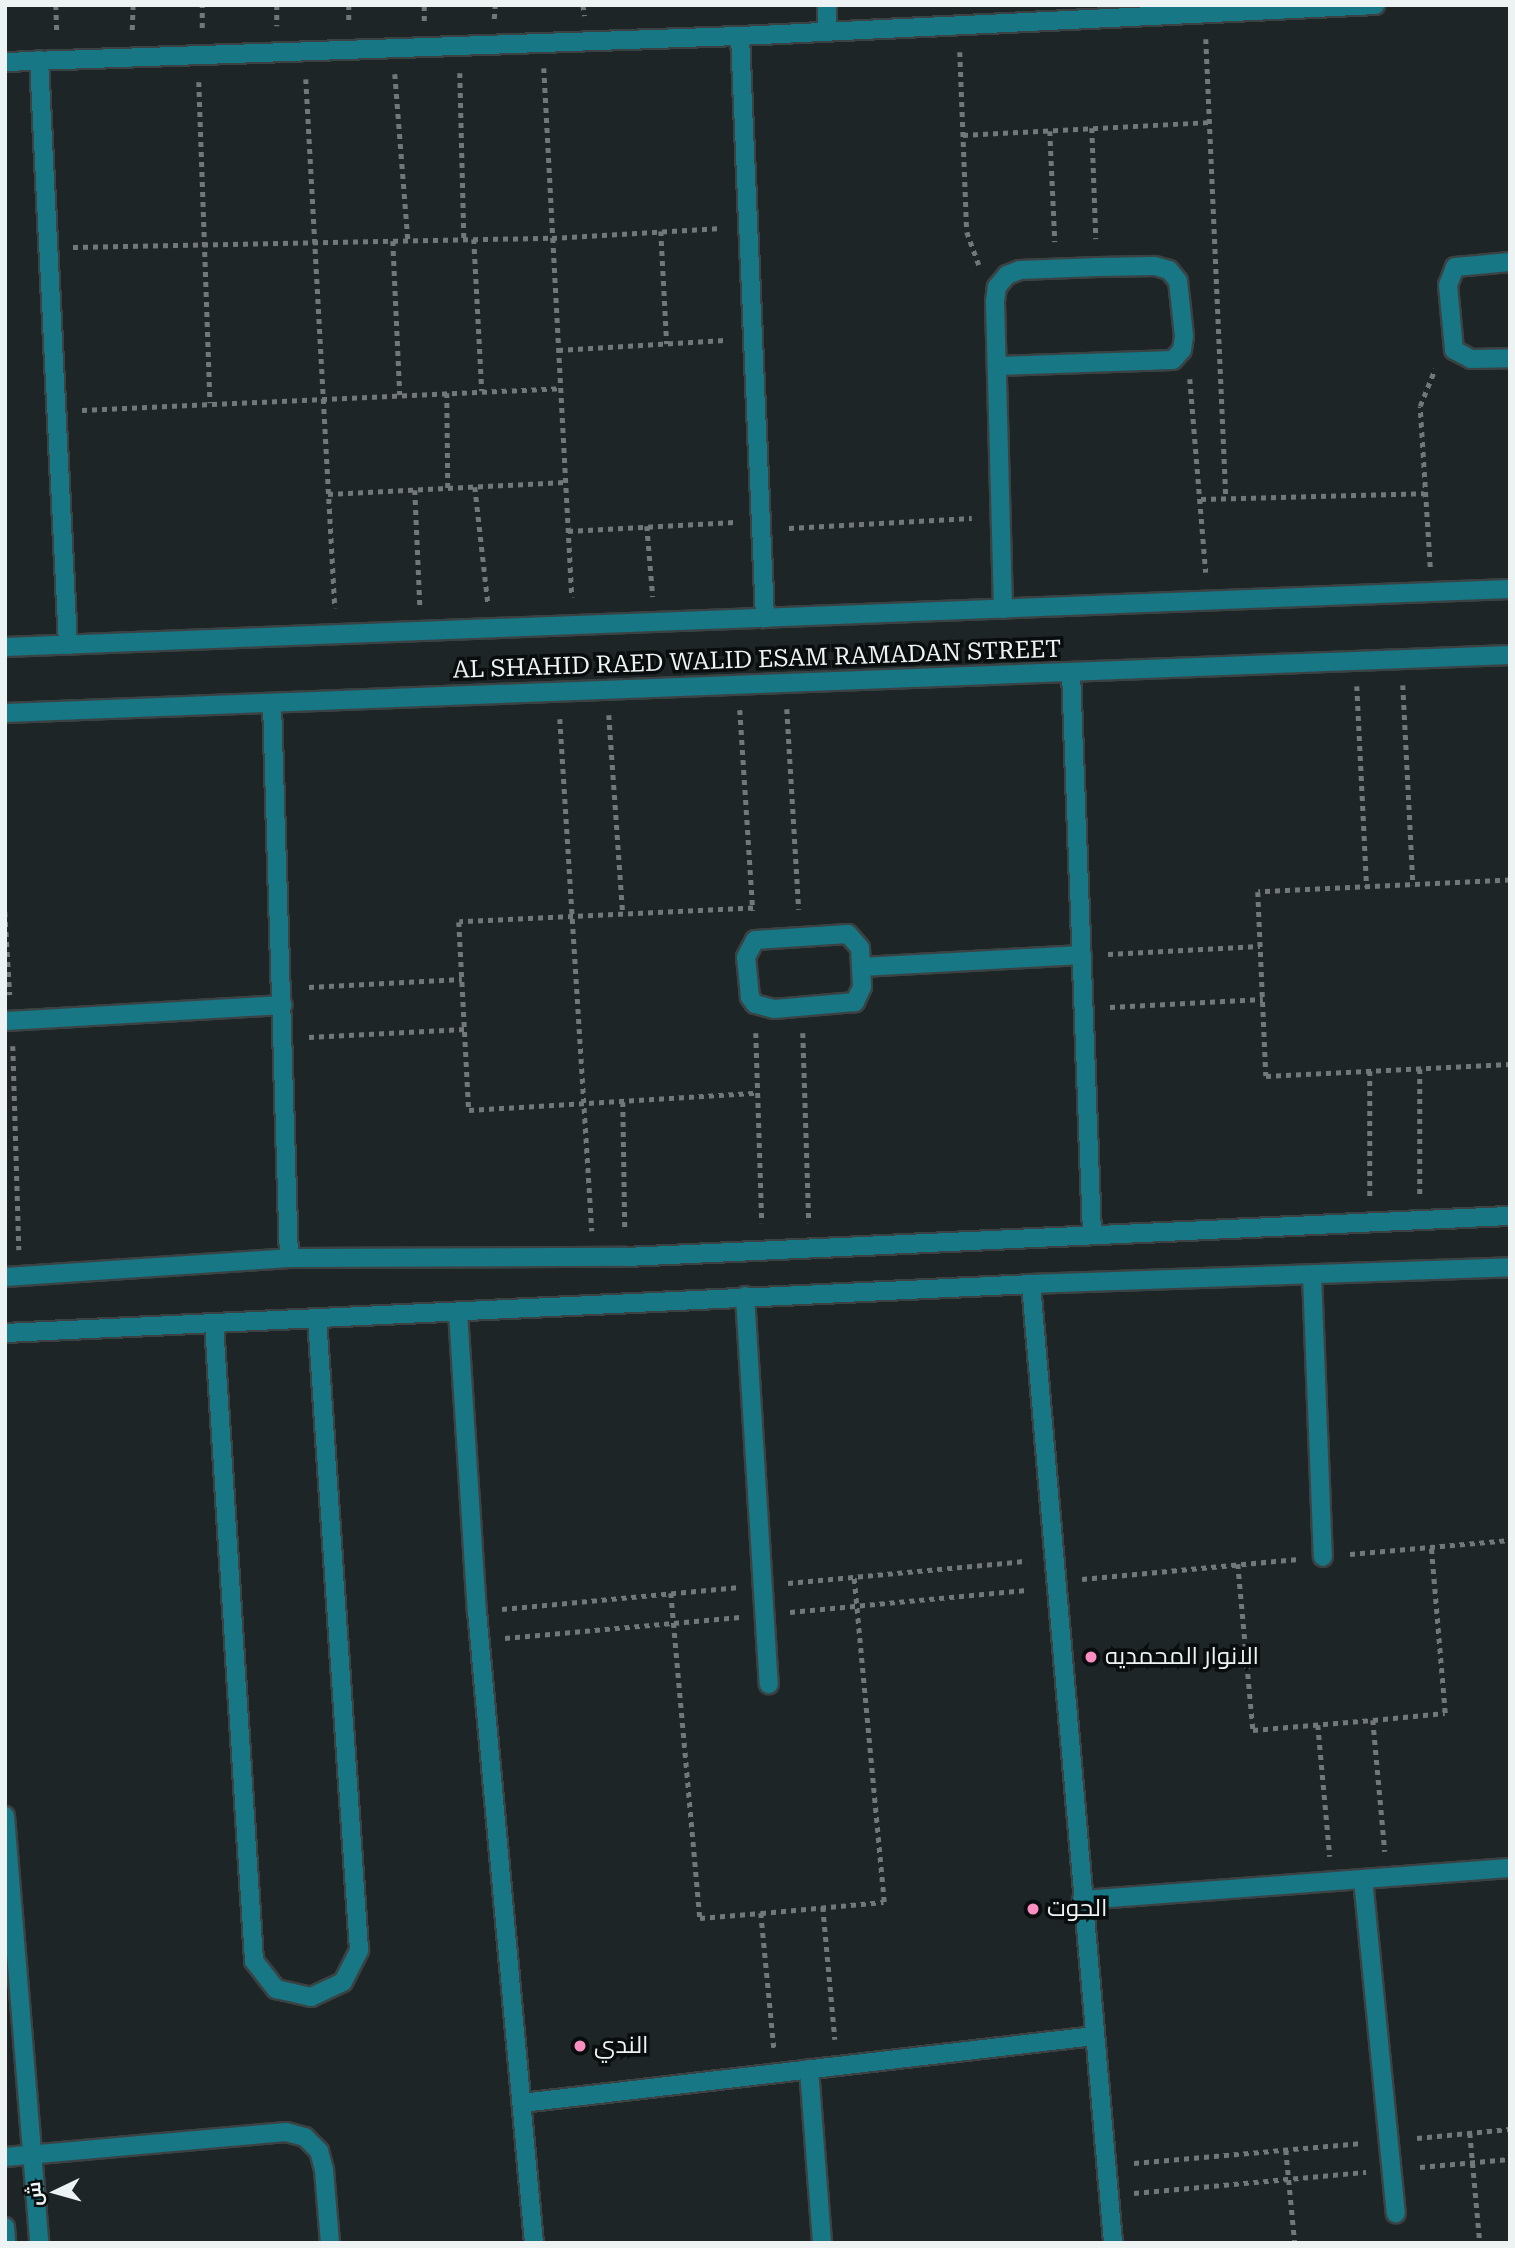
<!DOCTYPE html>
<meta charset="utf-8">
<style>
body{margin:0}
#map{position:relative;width:1515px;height:2248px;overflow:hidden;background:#1e2526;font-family:"Roboto Serif",Cairo,serif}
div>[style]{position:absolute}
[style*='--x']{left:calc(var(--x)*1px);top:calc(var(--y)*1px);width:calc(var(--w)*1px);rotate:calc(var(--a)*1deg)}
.path>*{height:4.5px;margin-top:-2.25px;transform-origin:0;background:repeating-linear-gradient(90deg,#727879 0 5px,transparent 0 10px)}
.roads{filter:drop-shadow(2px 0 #3b4243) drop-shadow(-2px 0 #3b4243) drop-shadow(0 2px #3b4243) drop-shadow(0 -2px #3b4243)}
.service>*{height:18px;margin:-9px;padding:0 9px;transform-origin:9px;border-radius:9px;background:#187785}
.minor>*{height:18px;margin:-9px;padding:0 9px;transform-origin:9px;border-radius:9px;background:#187785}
.tertiary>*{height:18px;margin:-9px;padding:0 9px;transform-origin:9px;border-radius:9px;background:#187785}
.dots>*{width:19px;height:19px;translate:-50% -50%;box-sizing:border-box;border:4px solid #0a0d0e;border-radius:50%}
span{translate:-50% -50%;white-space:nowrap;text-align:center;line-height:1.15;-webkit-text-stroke:7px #0a0d0e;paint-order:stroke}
.street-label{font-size:24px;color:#edf2f3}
.poi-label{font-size:24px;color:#edf2f3}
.left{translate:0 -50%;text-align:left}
.frame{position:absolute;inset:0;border:7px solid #edf2f3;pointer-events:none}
.north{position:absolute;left:21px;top:2157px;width:70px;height:70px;-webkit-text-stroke:5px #0a0d0e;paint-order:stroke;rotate:265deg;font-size:19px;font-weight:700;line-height:28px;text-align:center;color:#edf2f3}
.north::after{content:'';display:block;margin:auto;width:24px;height:32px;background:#edf2f3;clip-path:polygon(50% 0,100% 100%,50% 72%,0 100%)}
</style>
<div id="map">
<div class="path">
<div style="--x:56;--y:5;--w:28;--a:88"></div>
<div style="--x:277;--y:5;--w:21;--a:90"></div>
<div style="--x:349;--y:5;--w:18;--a:90"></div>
<div style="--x:583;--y:5;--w:11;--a:80"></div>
<div style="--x:494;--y:19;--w:14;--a:-86"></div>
<div style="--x:424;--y:21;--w:16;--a:-90"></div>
<div style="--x:202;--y:28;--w:23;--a:-90"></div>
<div style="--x:132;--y:30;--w:25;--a:-88"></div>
<div style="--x:1206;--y:39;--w:460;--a:87.5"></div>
<div style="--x:960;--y:52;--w:180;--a:87.8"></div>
<div style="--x:967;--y:232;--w:35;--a:70"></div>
<div style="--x:544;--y:68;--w:530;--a:86.97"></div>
<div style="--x:460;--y:73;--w:167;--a:88.6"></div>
<div style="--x:395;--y:74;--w:168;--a:85.5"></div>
<div style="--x:306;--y:79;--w:530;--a:86.86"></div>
<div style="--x:199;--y:82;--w:321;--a:88"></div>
<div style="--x:1092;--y:128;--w:111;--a:87.9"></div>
<div style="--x:1050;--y:131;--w:111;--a:87.4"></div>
<div style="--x:963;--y:135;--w:246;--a:-3"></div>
<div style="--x:661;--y:231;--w:113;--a:87"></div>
<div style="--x:474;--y:239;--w:152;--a:87"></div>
<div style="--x:393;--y:241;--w:154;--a:87.4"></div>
<div style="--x:73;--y:247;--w:479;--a:-1.1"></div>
<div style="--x:552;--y:238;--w:170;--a:-3.4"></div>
<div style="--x:558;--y:350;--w:167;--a:-3.4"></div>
<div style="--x:1190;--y:379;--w:194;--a:85.3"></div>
<div style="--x:447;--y:393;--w:95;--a:89.4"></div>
<div style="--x:82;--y:410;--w:479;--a:-2.6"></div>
<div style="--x:475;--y:487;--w:117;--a:83.6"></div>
<div style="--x:415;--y:490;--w:116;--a:87.5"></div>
<div style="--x:328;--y:494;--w:237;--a:-2.9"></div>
<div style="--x:1201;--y:499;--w:223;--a:-1.5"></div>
<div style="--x:647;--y:526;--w:71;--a:85.2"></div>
<div style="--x:789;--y:528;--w:183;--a:-3.1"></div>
<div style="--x:568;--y:531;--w:167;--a:-3.1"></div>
<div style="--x:1430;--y:567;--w:161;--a:-93.6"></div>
<div style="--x:1420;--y:406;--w:40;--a:-68"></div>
<div style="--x:1403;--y:685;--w:200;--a:87.1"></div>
<div style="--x:1357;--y:686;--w:201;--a:87.2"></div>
<div style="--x:787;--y:709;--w:201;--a:86.6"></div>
<div style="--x:740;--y:710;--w:201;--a:86.3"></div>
<div style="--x:609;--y:715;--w:198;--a:86"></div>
<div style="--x:560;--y:719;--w:513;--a:86.42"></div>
<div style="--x:1510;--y:880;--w:252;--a:177.3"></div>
<div style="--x:1258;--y:892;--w:184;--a:87.5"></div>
<div style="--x:1266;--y:1076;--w:244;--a:-2.8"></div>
<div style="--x:753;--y:908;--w:294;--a:177.3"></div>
<div style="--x:459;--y:922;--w:188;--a:87"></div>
<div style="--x:469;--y:1110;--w:289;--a:-3.4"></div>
<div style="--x:5;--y:912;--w:83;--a:86.6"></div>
<div style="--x:1108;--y:954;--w:152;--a:-3"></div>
<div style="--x:309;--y:987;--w:153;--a:-3"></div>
<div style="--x:1110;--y:1007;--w:153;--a:-3"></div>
<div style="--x:756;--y:1033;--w:190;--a:88.2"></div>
<div style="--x:803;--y:1033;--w:190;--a:88.2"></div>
<div style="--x:309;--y:1037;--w:156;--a:-2.9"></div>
<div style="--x:13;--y:1046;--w:204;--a:88.3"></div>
<div style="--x:1420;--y:1069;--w:125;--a:90"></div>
<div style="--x:1370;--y:1071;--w:125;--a:90"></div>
<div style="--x:623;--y:1102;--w:129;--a:89.1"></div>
<div style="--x:1350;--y:1554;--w:161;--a:-5"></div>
<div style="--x:1238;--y:1564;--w:167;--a:84.8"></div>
<div style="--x:1253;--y:1730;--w:120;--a:-4.8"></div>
<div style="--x:1373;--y:1720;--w:72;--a:-5.6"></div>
<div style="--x:1445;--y:1713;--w:167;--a:-94.8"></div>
<div style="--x:1082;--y:1579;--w:215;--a:-5.3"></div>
<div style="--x:788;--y:1583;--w:240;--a:-5.3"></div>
<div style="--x:671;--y:1593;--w:326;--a:84.9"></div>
<div style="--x:700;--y:1918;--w:61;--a:-4.7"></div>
<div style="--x:761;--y:1913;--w:123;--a:-5.1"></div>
<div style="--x:884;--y:1902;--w:327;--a:-95.3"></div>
<div style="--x:502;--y:1609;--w:236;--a:-5.3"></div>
<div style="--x:790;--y:1612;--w:240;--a:-5.3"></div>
<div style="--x:505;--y:1638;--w:236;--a:-5.1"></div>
<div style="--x:1373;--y:1720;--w:132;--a:84.8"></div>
<div style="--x:1318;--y:1725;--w:132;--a:84.8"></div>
<div style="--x:823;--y:1907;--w:133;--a:84.8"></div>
<div style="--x:761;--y:1913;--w:136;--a:84.5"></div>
<div style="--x:1470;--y:2133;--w:110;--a:84.8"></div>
<div style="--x:1417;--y:2138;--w:93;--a:-5.5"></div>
<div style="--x:1286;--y:2150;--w:93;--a:84.5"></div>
<div style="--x:1134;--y:2163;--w:229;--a:-5"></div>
<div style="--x:1420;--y:2167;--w:90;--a:-5.1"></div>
<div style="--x:1134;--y:2193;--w:233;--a:-5.2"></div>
</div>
<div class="roads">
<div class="service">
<div style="--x:1510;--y:262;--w:55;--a:174.8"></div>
<div style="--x:1455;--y:267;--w:19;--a:111"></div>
<div style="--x:1448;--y:285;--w:65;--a:84.7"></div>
<div style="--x:1454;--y:350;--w:19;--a:28"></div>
<div style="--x:1471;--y:359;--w:39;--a:-1"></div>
<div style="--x:998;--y:366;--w:175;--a:-2"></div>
<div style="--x:1173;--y:360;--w:13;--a:-48"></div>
<div style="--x:1182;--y:350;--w:14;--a:-82"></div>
<div style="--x:1184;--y:336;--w:55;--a:-96.2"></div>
<div style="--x:1178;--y:281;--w:14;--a:-129"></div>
<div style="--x:1169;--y:270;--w:15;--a:-164"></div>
<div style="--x:1155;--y:266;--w:57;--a:179"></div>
<div style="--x:1098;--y:267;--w:78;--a:177.8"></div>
<div style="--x:1020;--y:270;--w:14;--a:159"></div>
<div style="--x:1007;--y:275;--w:16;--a:130"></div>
<div style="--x:997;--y:287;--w:15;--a:98"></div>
<div style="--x:995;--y:302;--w:307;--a:88.5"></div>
<div style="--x:848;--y:934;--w:18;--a:49"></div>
<div style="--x:860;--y:948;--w:39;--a:87"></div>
<div style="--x:862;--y:987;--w:17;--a:115"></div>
<div style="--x:855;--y:1002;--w:81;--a:175.1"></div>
<div style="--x:774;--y:1009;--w:20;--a:-165"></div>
<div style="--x:755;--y:1004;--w:9;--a:-126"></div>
<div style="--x:750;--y:997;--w:40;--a:-95.7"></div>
<div style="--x:746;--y:957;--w:19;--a:-62"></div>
<div style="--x:755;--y:940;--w:93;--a:-3.7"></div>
<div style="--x:861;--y:967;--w:221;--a:-3.1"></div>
<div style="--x:5;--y:1021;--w:278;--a:-3.3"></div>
<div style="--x:1312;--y:1275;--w:282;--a:87.8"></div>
<div style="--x:745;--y:1296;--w:389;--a:86.5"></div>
<div style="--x:214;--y:1323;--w:639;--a:86.41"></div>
<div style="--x:254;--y:1961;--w:36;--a:52"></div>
<div style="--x:276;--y:1989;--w:36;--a:13"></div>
<div style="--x:311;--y:1997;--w:35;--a:-25"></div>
<div style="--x:343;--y:1982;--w:36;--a:-63"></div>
<div style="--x:359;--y:1950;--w:633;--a:-93.8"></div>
<div style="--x:1363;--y:1879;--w:336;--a:84.4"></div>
<div style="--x:809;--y:2069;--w:174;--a:85.7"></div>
<div style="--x:5;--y:2157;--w:282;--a:-5.1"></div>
<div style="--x:286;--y:2132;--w:20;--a:15"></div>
<div style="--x:305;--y:2137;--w:20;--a:45"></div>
<div style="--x:319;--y:2151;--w:20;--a:75"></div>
<div style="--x:324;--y:2170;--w:73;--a:85.3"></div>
</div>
<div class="minor">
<div style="--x:827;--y:32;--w:27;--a:-90"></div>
<div style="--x:740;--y:36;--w:583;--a:87.54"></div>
<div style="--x:39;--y:60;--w:586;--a:87.16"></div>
<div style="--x:5;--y:62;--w:735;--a:-2.03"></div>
<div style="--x:740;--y:36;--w:636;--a:-2.79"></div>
<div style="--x:1071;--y:672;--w:563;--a:87.86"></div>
<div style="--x:272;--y:703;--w:555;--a:88.25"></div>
<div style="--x:5;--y:1277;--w:285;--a:-3.8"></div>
<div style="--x:289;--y:1258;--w:337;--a:-0.2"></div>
<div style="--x:626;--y:1257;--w:885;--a:-2.66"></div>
<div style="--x:1031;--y:1284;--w:962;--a:85.11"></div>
<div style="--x:458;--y:1312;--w:300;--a:86.4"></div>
<div style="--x:477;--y:1611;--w:635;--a:84.85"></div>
<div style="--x:5;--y:1333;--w:1027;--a:-2.73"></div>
<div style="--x:1031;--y:1284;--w:479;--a:-2"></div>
<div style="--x:5;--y:1816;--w:428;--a:85.4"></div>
<div style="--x:1082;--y:1900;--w:429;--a:-4.3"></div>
<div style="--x:522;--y:2103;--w:576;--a:-6.68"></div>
<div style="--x:5;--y:2227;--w:16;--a:86"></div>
</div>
<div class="tertiary">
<div style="--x:5;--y:647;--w:1506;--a:-2.21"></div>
<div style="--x:5;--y:713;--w:1506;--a:-2.21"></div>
</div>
</div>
<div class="dots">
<div style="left:1091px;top:1657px;background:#fc8fc2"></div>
<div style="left:1033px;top:1909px;background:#fc8fc2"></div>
<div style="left:580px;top:2046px;background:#fc8fc2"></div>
</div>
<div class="street-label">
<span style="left:757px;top:660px;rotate:-2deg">AL SHAHID RAED WALID ESAM RAMADAN STREET</span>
</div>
<div class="poi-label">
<span class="left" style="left:1105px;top:1657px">الانوار المحمديه</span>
<span class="left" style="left:1047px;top:1909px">الحوت</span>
<span class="left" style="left:594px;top:2046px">الندي</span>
</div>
<div class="frame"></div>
<div class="north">ش</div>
</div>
